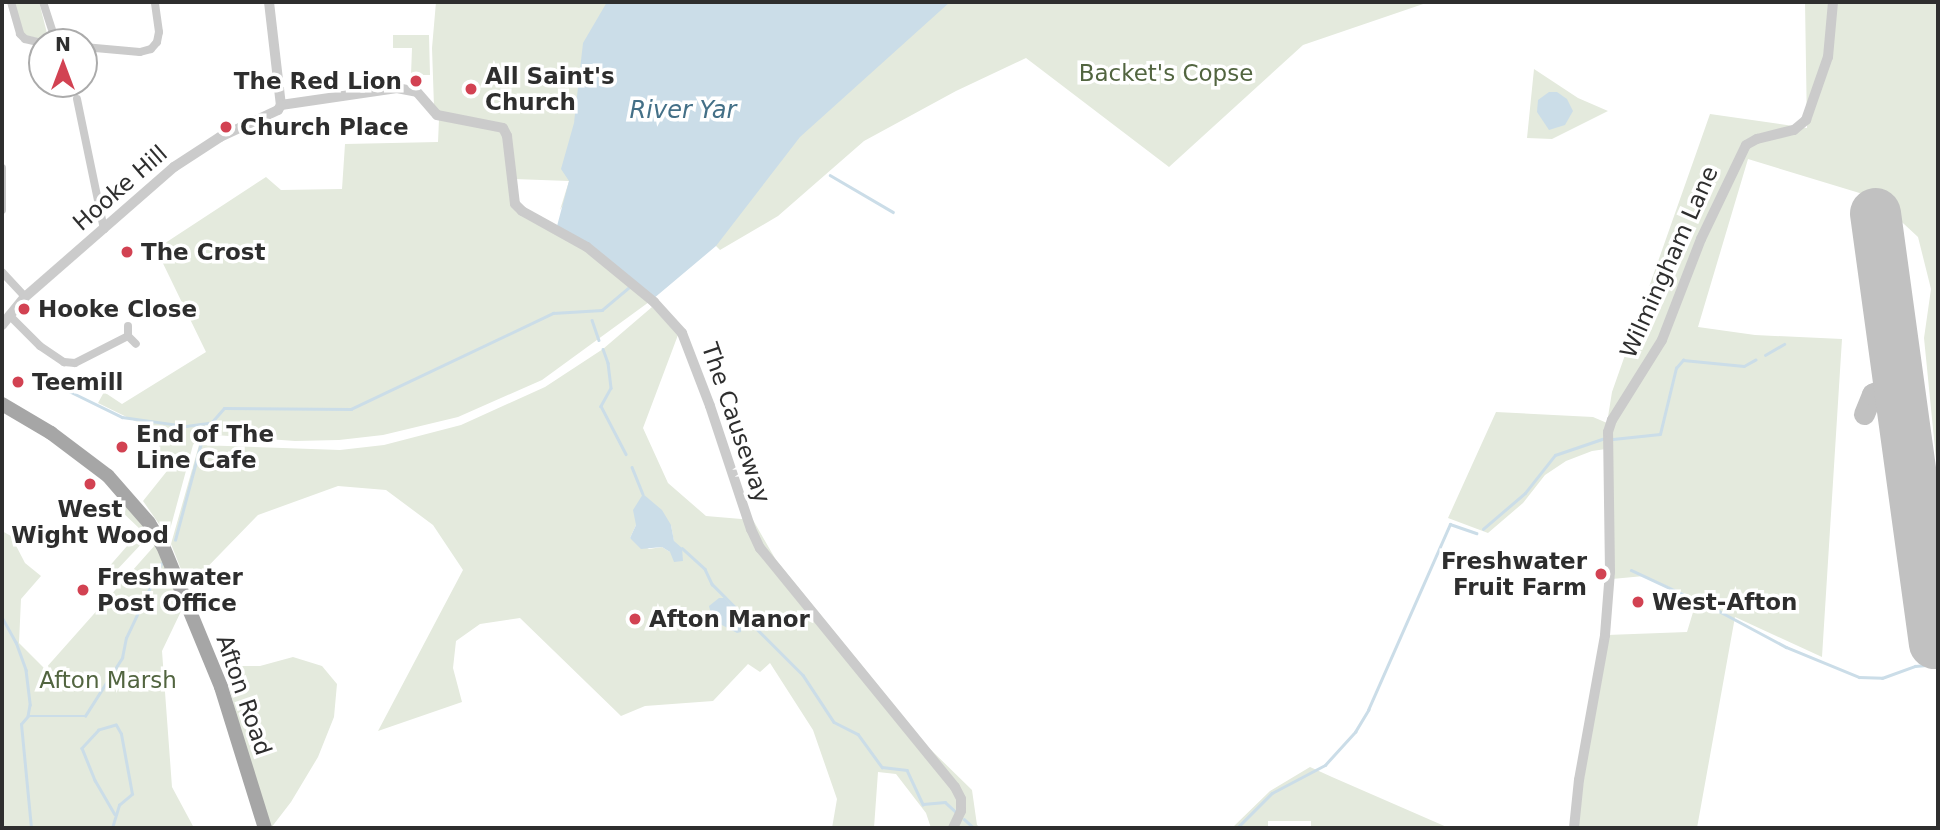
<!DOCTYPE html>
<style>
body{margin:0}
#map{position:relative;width:1940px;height:830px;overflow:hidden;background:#fff;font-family:"DejaVu Sans",sans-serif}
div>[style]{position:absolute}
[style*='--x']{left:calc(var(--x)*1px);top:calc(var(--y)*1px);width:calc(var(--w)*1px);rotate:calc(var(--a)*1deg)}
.green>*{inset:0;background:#e4eadd}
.water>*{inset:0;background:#cbdde8}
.stream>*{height:2.5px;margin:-1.25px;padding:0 1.25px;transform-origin:1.25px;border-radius:1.25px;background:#cbdde8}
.taxiway>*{height:21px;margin:-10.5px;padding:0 10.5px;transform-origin:10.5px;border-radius:10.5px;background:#c1c1c1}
.runway>*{height:51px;margin:-25.5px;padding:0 25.5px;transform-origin:25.5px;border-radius:25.5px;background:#c1c1c1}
.minor>*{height:8px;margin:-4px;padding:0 4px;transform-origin:4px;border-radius:4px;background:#cbcbcb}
.tertiary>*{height:10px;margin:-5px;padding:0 5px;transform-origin:5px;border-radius:5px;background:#cbcbcb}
.primary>*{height:14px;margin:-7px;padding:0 7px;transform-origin:7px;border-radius:7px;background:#a6a6a6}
.dots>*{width:19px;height:19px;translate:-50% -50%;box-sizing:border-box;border:4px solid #fff;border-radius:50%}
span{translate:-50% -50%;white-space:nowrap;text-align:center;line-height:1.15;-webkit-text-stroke:7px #fff;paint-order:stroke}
.park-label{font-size:23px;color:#526540}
.poi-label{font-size:23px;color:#2e2e2e;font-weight:700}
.left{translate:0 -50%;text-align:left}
.right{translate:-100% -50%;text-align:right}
.street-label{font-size:23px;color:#2e2e2e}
.water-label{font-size:24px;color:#447087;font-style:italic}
.frame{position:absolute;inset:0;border:4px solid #2e2e2e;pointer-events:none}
.north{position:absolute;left:28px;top:28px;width:70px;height:70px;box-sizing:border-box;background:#fff;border:2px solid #ababab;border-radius:50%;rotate:0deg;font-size:19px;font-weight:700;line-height:28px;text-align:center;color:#2e2e2e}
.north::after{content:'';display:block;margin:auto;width:24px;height:32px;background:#d24252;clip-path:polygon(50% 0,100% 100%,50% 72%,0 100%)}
</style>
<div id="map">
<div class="green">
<div style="clip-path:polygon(14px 2px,39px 2px,49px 41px,24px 35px)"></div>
<div style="clip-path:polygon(436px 2px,690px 2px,560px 210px,569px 181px,514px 179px,510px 135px,442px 114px,434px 107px,432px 48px)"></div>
<div style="clip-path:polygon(888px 2px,1429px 2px,1303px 45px,1169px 167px,1026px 58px,956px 91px,864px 141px,778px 216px,720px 250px,716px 246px,719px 220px)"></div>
<div style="clip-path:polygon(1805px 2px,1938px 2px,1938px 479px,1924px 338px,1931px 289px,1918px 237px,1876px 198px,1748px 159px,1698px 327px,1755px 335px,1842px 339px,1822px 657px,1735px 617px,1697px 828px,1576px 828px,1607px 635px,1687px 632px,1697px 599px,1644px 576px,1612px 579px,1606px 449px,1592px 451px,1566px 461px,1545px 475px,1523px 503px,1488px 533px,1448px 518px,1496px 412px,1593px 417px,1607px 423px,1612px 392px,1710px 114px,1807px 128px)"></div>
<div style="clip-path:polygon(393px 35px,429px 35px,430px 75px,411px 75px,412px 48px,393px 48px)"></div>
<div style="clip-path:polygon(1534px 69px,1578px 98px,1608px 111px,1552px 139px,1527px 138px)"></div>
<div style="clip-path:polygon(439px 119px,498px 129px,505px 137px,512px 204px,570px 239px,649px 302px,542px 380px,458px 417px,383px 435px,339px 440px,295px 441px,201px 434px,193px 445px,168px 537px,143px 501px,171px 466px,154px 457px,161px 442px,138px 432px,141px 424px,98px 403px,104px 392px,122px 404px,206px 352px,156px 249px,266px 177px,281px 190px,342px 189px,345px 144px,438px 142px)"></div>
<div style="clip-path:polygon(evenodd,652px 307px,678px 335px,643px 428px,668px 483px,706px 516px,753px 520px,776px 560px,929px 748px,972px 790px,977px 825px,981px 828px,931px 828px,926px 813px,896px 774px,878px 772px,874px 828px,832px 828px,837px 799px,813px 730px,770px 663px,760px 672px,748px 664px,713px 701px,645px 706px,621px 716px,520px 618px,480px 624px,456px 641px,453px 668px,462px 702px,378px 731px,463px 570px,433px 525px,386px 490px,338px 486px,258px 515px,188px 587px,171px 544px,199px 445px,340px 450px,384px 445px,461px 425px,545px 387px,603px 349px,652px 307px,636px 525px,671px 525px,674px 542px,670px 552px,662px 547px,649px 549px,630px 538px,636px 525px)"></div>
<div style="clip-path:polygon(126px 503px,143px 522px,147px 533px,146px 539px,114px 573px,107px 569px,141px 530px,120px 510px)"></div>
<div style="clip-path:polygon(2px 531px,11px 536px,25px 563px,41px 576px,21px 599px,19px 643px,45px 669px,156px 544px,184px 605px,162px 651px,172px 787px,194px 828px,2px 828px)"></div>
<div style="clip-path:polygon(293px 657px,322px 666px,337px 684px,334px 717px,318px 757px,291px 802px,271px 828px,249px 763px,228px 683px,241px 666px,260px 666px)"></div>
<div style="clip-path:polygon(1310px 767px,1332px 777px,1449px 828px,1311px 828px,1311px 821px,1268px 821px,1268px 828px,1232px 828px,1270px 791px)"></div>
</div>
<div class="water">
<div style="clip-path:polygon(607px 2px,950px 2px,800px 137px,716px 246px,653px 299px,557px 226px,569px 181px,561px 169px,574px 123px,583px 43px)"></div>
<div style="clip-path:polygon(1549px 92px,1557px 92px,1567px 99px,1573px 111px,1565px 125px,1549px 130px,1537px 112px,1538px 100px)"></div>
<div style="clip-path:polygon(643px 494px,662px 510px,671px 525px,674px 541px,682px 548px,683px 561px,674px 562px,670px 552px,662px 547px,641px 549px,630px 538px,636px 525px,633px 510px)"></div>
<div style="clip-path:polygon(719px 598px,724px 598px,743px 619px,741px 632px,737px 633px,720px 624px,710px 610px,709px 606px)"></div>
</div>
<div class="stream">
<div style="--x:830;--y:175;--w:73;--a:30.4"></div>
<div style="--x:592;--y:320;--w:21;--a:71"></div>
<div style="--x:603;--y:349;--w:15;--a:70"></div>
<div style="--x:608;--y:363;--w:25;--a:83"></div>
<div style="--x:611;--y:388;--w:21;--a:119"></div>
<div style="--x:601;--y:406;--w:54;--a:62.5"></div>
<div style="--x:1765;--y:355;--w:22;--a:-30"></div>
<div style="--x:69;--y:391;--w:59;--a:26.1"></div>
<div style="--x:122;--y:417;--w:65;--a:8"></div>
<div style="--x:186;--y:426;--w:22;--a:-8"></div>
<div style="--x:204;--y:431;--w:30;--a:-49"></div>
<div style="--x:224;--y:408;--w:127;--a:0.5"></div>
<div style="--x:351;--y:409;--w:224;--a:-25.4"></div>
<div style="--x:553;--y:313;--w:49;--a:-3.5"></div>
<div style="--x:602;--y:310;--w:38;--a:-40"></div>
<div style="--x:1613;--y:439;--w:47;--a:-6.1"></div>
<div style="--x:1660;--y:434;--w:68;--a:-76.4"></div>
<div style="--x:1676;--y:368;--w:11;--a:-49"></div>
<div style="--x:1683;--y:360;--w:61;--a:5.6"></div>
<div style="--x:1744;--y:366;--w:13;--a:-29"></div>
<div style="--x:632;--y:467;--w:29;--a:68"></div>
<div style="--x:1483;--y:529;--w:55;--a:-40.6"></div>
<div style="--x:1525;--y:493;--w:48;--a:-51.7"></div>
<div style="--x:1555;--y:455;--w:50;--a:-18.8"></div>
<div style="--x:175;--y:540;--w:100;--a:-75"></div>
<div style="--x:682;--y:548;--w:31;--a:42"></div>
<div style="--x:705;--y:569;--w:17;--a:65"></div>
<div style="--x:712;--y:584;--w:129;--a:45"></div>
<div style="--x:803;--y:675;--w:56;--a:56.6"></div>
<div style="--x:834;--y:722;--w:27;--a:27"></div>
<div style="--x:858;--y:734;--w:41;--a:54"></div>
<div style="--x:882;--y:767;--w:25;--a:7"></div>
<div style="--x:907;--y:770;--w:38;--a:65"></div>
<div style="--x:923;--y:804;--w:22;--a:-5"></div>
<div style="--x:945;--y:802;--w:15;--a:42"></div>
<div style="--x:1631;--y:570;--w:97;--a:25"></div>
<div style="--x:1719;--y:611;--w:76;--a:28.2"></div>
<div style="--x:1786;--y:647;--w:79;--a:22.3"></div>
<div style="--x:1859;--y:677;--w:23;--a:2"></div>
<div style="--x:1882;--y:678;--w:35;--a:-20"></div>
<div style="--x:1915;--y:666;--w:23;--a:-5"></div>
<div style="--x:2;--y:617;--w:29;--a:61"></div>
<div style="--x:16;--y:642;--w:30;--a:70"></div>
<div style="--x:26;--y:670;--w:35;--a:83"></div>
<div style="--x:30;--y:705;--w:11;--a:100"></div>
<div style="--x:964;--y:819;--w:13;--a:42"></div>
<div style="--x:31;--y:828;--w:104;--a:-95.5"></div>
<div style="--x:21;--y:724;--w:11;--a:-49"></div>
<div style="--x:28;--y:716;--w:57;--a:0"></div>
<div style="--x:85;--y:716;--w:69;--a:-57.5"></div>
<div style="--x:122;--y:658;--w:20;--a:-79"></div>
<div style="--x:126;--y:638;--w:82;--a:-64.7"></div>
<div style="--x:112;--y:828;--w:24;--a:-73"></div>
<div style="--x:119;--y:805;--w:17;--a:-40"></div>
<div style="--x:132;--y:794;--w:61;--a:-100.4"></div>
<div style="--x:121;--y:734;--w:10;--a:-119"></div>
<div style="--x:116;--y:725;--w:18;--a:164"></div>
<div style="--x:99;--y:730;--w:25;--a:133"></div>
<div style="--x:82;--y:748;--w:35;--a:68"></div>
<div style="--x:95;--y:780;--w:39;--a:60"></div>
<div style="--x:1237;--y:828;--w:49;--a:-45"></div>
<div style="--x:1272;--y:793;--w:60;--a:-27.8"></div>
<div style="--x:1325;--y:765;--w:45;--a:-47.7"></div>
<div style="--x:1355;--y:732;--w:26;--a:-59"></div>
<div style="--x:1368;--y:710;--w:203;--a:-66.2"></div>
<div style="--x:1450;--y:524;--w:28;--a:19"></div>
</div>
<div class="taxiway">
<div style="--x:1864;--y:414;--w:22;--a:-68"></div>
<div style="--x:1872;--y:394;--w:29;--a:-25"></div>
</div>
<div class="runway">
<div style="--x:1875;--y:213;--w:434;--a:82.2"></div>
</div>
<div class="minor">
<div style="--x:11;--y:2;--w:33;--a:74"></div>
<div style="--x:20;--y:34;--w:7;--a:45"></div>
<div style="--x:25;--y:39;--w:17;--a:13"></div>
<div style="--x:43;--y:2;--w:42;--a:72"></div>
<div style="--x:84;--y:47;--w:56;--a:5.1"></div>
<div style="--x:140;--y:52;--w:11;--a:-15"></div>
<div style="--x:151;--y:49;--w:9;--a:-49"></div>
<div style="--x:157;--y:42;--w:10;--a:-79"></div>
<div style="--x:159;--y:32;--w:30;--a:-98"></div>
<div style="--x:77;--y:99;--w:133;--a:78.3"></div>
<div style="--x:2;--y:168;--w:42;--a:90"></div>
<div style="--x:2;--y:272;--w:34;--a:47"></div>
<div style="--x:9;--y:315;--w:44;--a:45"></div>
<div style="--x:40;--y:346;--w:29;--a:34"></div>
<div style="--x:64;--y:362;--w:11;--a:5"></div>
<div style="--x:75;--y:363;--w:59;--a:-27"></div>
<div style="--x:128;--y:326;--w:10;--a:90"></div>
<div style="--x:128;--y:336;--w:11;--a:45"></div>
</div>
<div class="tertiary">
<div style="--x:269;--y:2;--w:104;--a:83.4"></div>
<div style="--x:281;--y:105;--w:117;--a:-8.3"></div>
<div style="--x:397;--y:88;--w:20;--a:11"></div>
<div style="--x:417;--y:92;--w:30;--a:49"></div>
<div style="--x:437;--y:115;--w:67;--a:11.1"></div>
<div style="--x:503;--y:128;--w:9;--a:63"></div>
<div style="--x:507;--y:136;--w:68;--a:83.3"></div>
<div style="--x:515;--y:204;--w:10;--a:45"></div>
<div style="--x:522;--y:211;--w:74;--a:29"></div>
<div style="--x:587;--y:247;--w:87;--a:39.4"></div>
<div style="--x:654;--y:302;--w:42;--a:47.9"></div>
<div style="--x:682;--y:333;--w:78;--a:69"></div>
<div style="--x:710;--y:406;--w:130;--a:71.6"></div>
<div style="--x:751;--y:529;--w:21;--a:65"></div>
<div style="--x:760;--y:548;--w:308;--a:50.8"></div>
<div style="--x:955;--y:787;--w:13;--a:63"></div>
<div style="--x:961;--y:799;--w:12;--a:90"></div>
<div style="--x:961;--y:811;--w:19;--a:115"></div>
<div style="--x:2;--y:325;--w:36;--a:-51"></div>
<div style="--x:25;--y:297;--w:198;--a:-41.1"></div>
<div style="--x:174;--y:167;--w:55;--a:-33.1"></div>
<div style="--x:220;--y:137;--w:64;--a:-25"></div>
<div style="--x:278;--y:110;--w:6;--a:-59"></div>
<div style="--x:1574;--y:828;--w:48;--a:-84.1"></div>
<div style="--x:1579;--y:780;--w:147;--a:-79.8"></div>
<div style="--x:1605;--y:635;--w:63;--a:-85.5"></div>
<div style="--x:1610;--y:572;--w:140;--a:-90.8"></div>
<div style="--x:1608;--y:432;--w:13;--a:-72"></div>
<div style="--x:1612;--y:420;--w:94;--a:-58"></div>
<div style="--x:1662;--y:340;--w:108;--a:-68.9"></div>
<div style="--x:1701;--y:239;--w:104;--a:-64.4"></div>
<div style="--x:1746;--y:145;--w:13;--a:-29"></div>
<div style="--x:1757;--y:139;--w:38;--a:-14"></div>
<div style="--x:1794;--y:130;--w:16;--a:-40"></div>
<div style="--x:1806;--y:120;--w:67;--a:-70.8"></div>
<div style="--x:1828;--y:57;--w:55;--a:-84.8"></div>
</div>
<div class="primary">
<div style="--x:2;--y:404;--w:57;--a:30.6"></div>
<div style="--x:51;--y:433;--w:71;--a:37"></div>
<div style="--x:108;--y:476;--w:62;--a:48.9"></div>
<div style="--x:149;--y:523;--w:27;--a:59"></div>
<div style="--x:163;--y:546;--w:152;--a:67.6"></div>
<div style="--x:221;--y:687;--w:148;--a:72.7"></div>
</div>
<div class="dots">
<div style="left:416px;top:81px;background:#d24252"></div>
<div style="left:471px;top:89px;background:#d24252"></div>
<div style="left:226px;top:127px;background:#d24252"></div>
<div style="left:127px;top:252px;background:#d24252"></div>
<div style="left:24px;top:309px;background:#d24252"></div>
<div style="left:18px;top:382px;background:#d24252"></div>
<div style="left:122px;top:447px;background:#d24252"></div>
<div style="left:90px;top:484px;background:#d24252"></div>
<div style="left:1601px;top:574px;background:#d24252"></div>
<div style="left:83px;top:590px;background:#d24252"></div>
<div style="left:1638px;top:602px;background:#d24252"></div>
<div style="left:635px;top:619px;background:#d24252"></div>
</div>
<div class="park-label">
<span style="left:1166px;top:73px">Backet's Copse</span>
<span style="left:108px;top:680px">Afton Marsh</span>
</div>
<div class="poi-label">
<span class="left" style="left:485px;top:89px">All Saint's<br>Church</span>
<span class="right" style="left:402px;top:81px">The Red Lion</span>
<span class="left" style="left:240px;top:127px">Church Place</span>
<span class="left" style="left:141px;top:252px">The Crost</span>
<span class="left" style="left:38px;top:309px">Hooke Close</span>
<span class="left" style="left:32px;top:382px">Teemill</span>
<span class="left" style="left:136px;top:447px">End of The<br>Line Cafe</span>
<span style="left:90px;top:522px">West<br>Wight Wood</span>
<span class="right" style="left:1587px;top:574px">Freshwater<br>Fruit Farm</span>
<span class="left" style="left:97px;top:590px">Freshwater<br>Post Office</span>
<span class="left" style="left:1652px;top:602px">West-Afton</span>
<span class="left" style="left:649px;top:619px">Afton Manor</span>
</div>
<div class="street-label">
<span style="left:120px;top:188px;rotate:-41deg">Hooke Hill</span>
<span style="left:1669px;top:262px;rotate:-66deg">Wilmingham Lane</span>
<span style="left:736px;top:423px;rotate:71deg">The Causeway</span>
<span style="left:244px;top:695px;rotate:71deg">Afton Road</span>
</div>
<div class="water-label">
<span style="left:683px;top:111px">River Yar</span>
</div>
<div class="frame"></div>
<div class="north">N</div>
</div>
